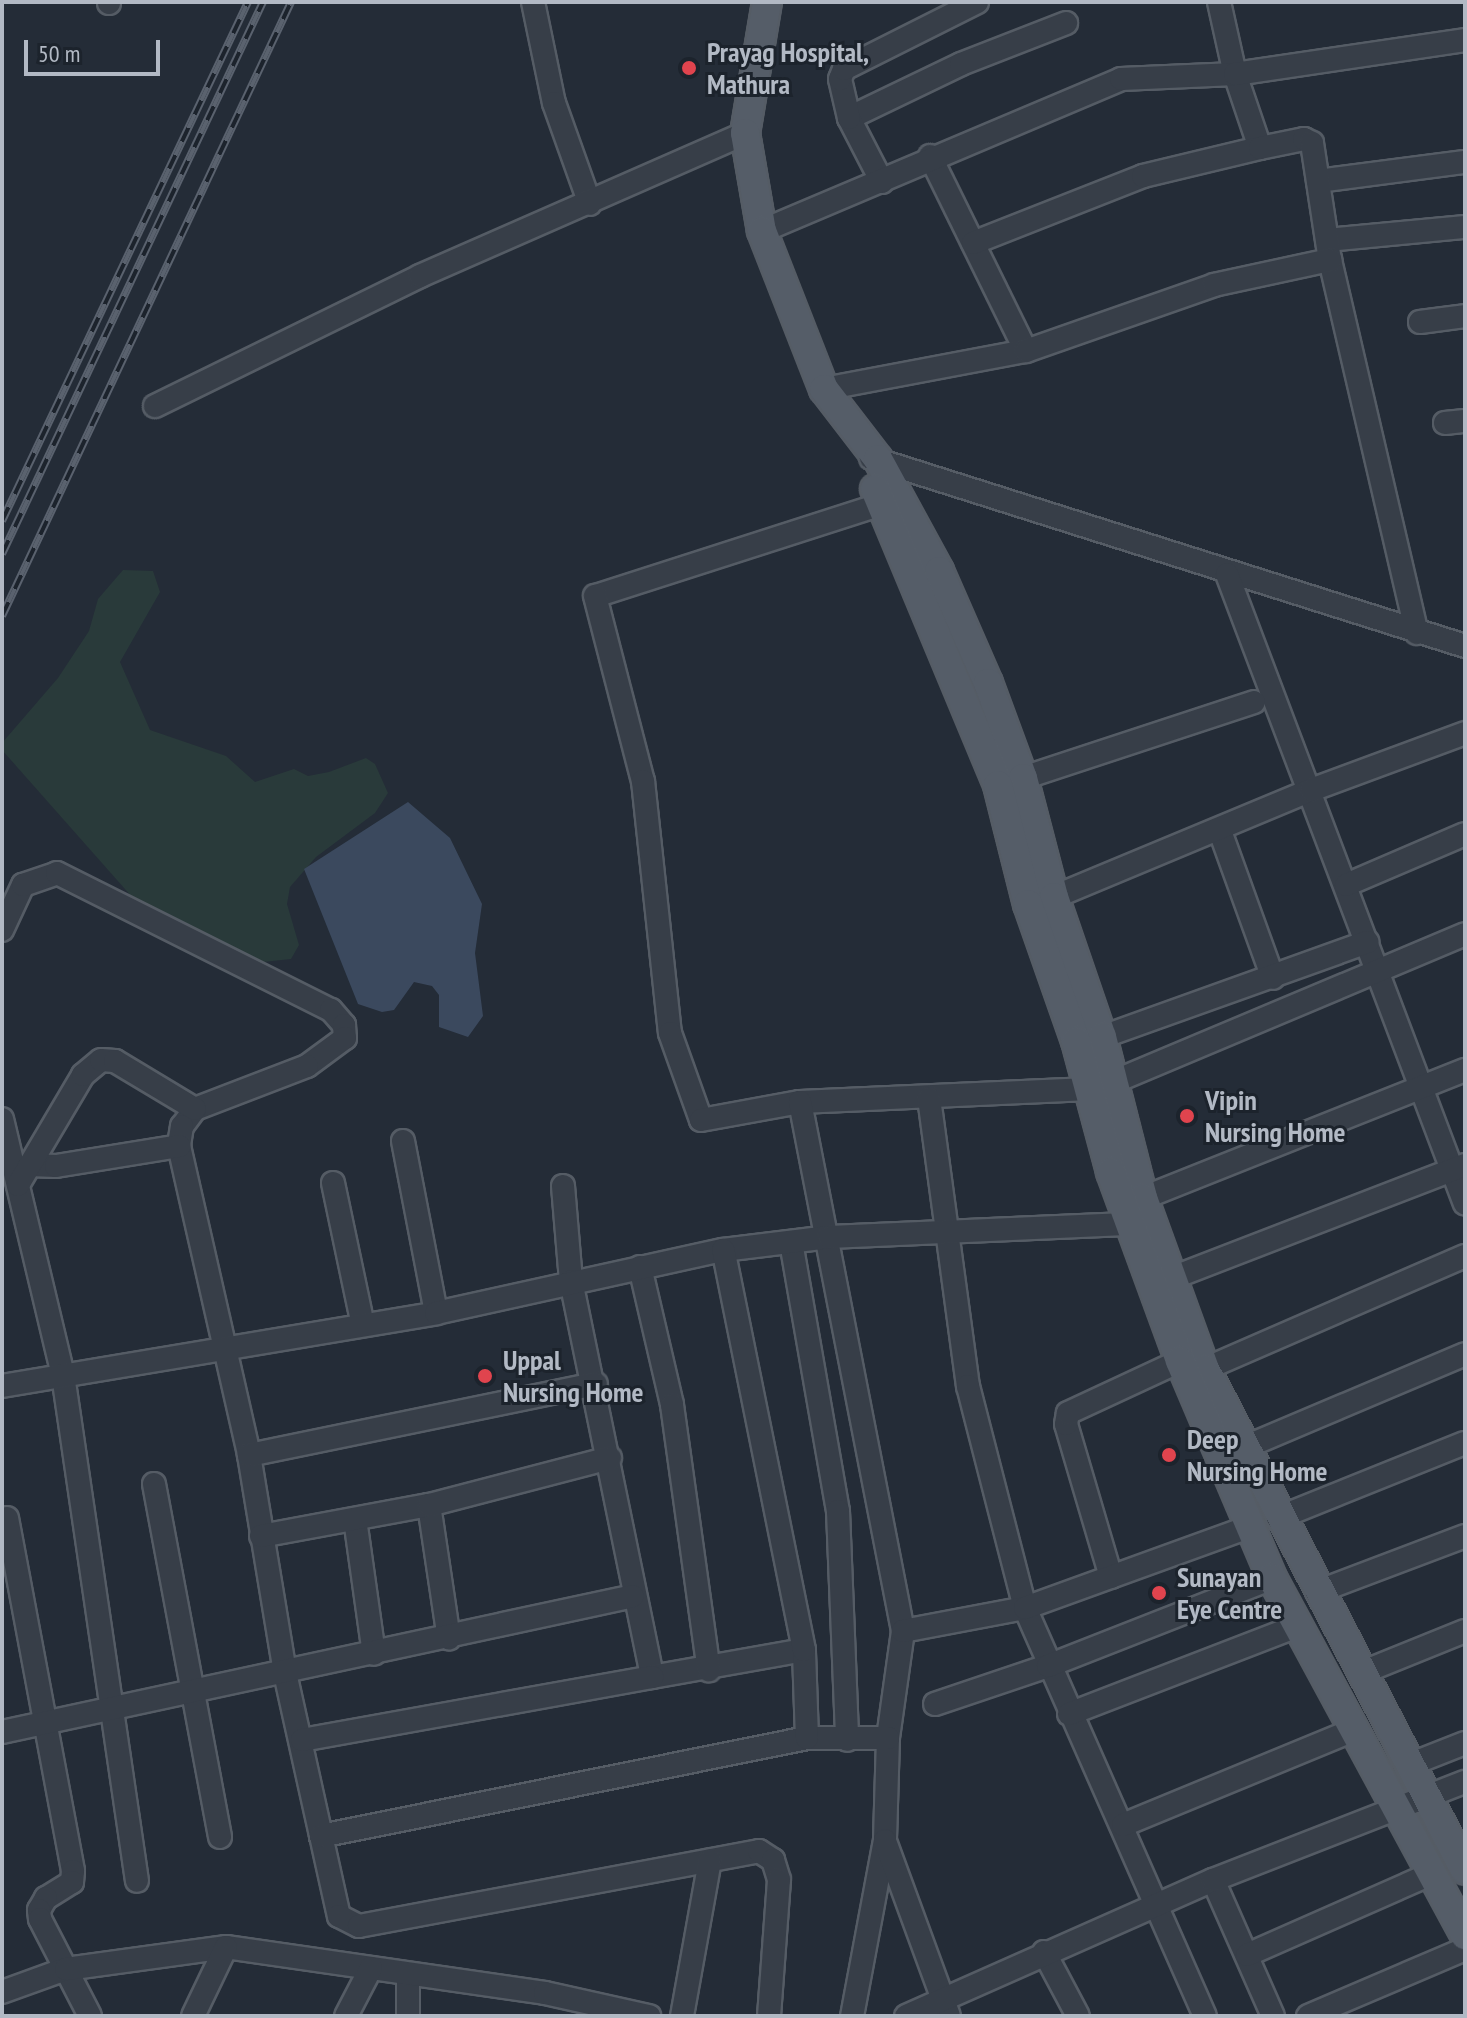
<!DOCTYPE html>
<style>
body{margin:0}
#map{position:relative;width:1467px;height:2018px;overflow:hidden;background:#242c37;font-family:"PT Sans Narrow",sans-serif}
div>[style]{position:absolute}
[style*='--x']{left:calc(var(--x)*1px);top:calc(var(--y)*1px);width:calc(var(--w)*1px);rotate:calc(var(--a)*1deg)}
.green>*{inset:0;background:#293a3a}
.water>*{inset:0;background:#3b495e}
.roads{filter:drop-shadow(2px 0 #555c65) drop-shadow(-2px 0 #555c65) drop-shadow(0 2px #555c65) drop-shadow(0 -2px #555c65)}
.minor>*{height:22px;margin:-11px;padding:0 11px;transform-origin:11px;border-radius:11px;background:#373e48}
.major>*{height:28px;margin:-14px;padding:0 14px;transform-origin:14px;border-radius:14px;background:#555d68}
.rail>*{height:8px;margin-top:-4px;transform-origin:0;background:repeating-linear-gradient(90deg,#1c232c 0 15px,#5a626e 0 30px);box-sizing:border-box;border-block:2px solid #5a626e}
.dots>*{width:22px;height:22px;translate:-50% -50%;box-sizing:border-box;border:4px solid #1c232c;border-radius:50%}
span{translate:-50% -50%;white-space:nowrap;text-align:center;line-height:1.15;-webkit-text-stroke:6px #1c232c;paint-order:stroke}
.poi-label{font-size:28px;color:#b2b9c4;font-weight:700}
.left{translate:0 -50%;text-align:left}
.frame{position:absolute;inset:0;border:4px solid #b2b9c4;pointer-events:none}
.scale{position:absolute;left:24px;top:40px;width:136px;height:36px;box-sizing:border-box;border:4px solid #b2b9c4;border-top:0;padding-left:10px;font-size:24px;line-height:28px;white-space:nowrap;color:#b2b9c4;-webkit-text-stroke:6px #1c232c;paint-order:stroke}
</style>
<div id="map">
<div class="green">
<div style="clip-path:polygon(123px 570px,153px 571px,160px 592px,120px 662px,150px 730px,226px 756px,255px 782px,294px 769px,308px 776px,329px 772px,366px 758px,375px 764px,388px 793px,375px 813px,316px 857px,290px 887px,287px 904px,299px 945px,291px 959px,254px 963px,132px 897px,2px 750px,2px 743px,58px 678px,89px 631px,98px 599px)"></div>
</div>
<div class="water">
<div style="clip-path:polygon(408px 802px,450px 838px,482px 904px,475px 953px,483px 1016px,468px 1037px,439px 1027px,439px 995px,432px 986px,414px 982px,394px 1010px,382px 1012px,358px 1004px,304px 869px)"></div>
</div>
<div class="roads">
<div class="minor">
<div style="--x:533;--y:2;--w:103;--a:78.3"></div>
<div style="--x:554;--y:103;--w:107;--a:70.4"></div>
<div style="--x:1219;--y:2;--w:74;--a:77.5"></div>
<div style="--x:1235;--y:74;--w:78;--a:71.3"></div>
<div style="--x:109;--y:3;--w:1;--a:-90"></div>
<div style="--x:849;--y:118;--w:124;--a:-25.7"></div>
<div style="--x:961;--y:64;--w:113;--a:-21.3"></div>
<div style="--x:930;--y:156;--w:217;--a:63.8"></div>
<div style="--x:1318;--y:181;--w:148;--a:-7.4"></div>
<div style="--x:882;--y:182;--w:72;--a:-117.3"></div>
<div style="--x:849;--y:118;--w:40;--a:-103"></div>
<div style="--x:840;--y:79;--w:11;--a:-68"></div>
<div style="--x:844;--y:69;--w:149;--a:-26.7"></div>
<div style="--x:762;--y:231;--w:390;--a:-22.9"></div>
<div style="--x:1121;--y:79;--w:114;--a:-2.5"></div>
<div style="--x:1235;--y:74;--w:232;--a:-8.4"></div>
<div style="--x:1327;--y:240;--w:139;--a:-5.4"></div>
<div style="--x:973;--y:243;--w:183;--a:-21.5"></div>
<div style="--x:1143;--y:176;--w:120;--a:-13.5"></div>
<div style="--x:1260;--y:148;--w:45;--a:-11.6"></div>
<div style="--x:1304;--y:139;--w:9;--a:27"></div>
<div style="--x:1312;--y:143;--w:118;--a:81.3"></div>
<div style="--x:1330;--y:260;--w:383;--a:76.9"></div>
<div style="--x:1420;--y:322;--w:45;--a:-7.6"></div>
<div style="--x:824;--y:389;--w:206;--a:-10.7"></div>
<div style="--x:1026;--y:351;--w:199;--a:-19.3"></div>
<div style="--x:1214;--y:285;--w:119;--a:-12.2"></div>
<div style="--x:155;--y:406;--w:295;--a:-26.1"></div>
<div style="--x:420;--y:276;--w:355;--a:-23.7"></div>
<div style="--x:1445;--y:423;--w:20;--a:-6"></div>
<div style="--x:871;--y:458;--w:623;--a:17.56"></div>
<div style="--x:882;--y:504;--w:301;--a:162.2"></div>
<div style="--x:595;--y:596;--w:191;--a:75.5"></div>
<div style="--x:643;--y:781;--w:253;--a:83.9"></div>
<div style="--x:670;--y:1033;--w:92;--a:70.4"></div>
<div style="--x:701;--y:1120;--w:101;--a:-10.3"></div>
<div style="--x:800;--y:1102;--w:289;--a:-2.6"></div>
<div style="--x:1227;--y:574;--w:673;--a:69.3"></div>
<div style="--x:1023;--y:778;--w:243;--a:-18.2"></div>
<div style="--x:1220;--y:831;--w:156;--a:70.2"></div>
<div style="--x:1346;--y:885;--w:129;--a:-23.2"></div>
<div style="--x:1054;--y:897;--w:278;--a:-22.6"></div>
<div style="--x:1311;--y:790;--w:164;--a:-20.3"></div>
<div style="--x:2;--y:930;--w:50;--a:-65"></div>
<div style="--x:23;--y:885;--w:36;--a:-19"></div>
<div style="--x:57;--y:873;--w:306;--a:26.6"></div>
<div style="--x:331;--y:1010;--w:20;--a:49"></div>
<div style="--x:344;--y:1025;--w:13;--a:86"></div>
<div style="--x:345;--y:1038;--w:47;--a:143.6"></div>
<div style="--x:307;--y:1066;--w:120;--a:159"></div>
<div style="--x:195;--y:1109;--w:21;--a:127"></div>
<div style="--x:182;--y:1126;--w:20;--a:99"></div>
<div style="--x:179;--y:1146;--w:317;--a:77.2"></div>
<div style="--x:249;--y:1455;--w:221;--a:80.6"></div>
<div style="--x:285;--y:1673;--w:249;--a:77.5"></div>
<div style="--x:339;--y:1916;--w:22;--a:27"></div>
<div style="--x:359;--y:1926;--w:407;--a:-10.6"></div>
<div style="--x:759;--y:1851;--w:17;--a:33"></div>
<div style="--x:773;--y:1860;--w:21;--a:73"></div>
<div style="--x:779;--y:1880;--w:136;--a:94.2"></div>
<div style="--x:1102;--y:1037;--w:282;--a:-19.7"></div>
<div style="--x:1111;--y:1083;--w:384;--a:-22.8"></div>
<div style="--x:929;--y:1098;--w:291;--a:82.3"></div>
<div style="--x:968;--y:1386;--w:229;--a:75.6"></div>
<div style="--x:1025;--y:1608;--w:446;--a:66.2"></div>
<div style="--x:800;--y:1102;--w:539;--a:78.98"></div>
<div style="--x:903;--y:1631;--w:108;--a:98"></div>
<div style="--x:888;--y:1738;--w:102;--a:91.7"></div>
<div style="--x:885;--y:1840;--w:179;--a:100.6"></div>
<div style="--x:2;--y:1119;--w:263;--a:76.6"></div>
<div style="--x:63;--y:1375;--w:511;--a:81.68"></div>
<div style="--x:403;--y:1141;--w:175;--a:79.1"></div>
<div style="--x:30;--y:1165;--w:26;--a:2"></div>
<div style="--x:56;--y:1166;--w:125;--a:-9.2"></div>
<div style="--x:333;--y:1183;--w:145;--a:78.1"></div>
<div style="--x:18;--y:1185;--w:128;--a:-59.4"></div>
<div style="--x:83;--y:1075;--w:23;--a:-40"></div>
<div style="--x:101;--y:1060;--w:14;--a:4"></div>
<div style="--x:115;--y:1061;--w:93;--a:31"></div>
<div style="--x:563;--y:1186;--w:95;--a:85.2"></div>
<div style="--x:571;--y:1281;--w:404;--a:78.4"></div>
<div style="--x:652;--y:1677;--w:154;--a:-10.1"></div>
<div style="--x:1143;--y:1198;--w:347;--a:-21.7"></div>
<div style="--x:791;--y:1242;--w:273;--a:80.1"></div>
<div style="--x:838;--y:1511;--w:229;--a:87.7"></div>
<div style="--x:640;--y:1267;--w:142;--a:76.9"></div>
<div style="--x:672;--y:1405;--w:268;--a:82.1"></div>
<div style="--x:1172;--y:1278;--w:314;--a:-21.1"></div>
<div style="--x:1205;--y:1369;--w:283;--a:-23.5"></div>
<div style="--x:2;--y:1386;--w:440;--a:-9.5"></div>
<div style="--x:436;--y:1313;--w:294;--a:-12.4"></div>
<div style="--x:723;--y:1250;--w:107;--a:-7"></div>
<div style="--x:829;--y:1237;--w:303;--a:-2.5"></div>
<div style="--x:1243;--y:1448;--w:241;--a:-22.9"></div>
<div style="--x:249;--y:1455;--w:354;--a:-11.6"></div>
<div style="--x:154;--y:1484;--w:359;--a:79.4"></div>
<div style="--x:429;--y:1505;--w:135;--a:81.5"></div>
<div style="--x:7;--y:1518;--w:359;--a:79.4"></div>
<div style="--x:73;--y:1871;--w:11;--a:95"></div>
<div style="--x:72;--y:1882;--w:31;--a:148"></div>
<div style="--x:46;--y:1898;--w:14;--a:120"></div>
<div style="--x:39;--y:1910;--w:9;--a:84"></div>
<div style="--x:40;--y:1919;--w:109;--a:62.7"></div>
<div style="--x:1278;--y:1518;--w:201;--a:-21.9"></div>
<div style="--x:355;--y:1519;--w:136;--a:82"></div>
<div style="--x:261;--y:1536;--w:171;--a:-10.5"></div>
<div style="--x:429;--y:1505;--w:187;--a:-14.6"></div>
<div style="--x:1111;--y:1577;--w:159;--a:-106.4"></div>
<div style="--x:1066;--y:1424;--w:11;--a:-80"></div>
<div style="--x:1068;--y:1413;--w:123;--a:-24.9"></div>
<div style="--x:1317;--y:1592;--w:158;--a:-20.7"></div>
<div style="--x:903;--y:1631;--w:124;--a:-10.7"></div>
<div style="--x:1025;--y:1608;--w:241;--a:-19.9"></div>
<div style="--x:1361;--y:1673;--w:112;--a:-22"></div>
<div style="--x:935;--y:1704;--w:119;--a:-18.6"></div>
<div style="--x:1048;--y:1666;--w:241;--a:-21.4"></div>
<div style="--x:1069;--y:1714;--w:244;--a:-21.1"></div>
<div style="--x:2;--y:1732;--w:645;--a:-12.16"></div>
<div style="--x:807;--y:1738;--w:81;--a:0"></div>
<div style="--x:302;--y:1740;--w:356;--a:-10.2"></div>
<div style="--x:1409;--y:1765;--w:60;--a:-21.4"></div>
<div style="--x:1123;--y:1825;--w:252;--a:-22.4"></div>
<div style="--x:321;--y:1836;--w:496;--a:-11.4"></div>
<div style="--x:807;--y:1738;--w:88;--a:-92"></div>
<div style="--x:804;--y:1650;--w:408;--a:-101.4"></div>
<div style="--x:885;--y:1841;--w:186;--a:69.9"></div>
<div style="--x:1213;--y:1880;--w:149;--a:66.2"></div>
<div style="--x:1044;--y:1952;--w:72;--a:62"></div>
<div style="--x:1247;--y:1955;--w:201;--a:-23.8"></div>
<div style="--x:408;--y:1974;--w:42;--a:90"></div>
<div style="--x:2;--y:1992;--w:68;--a:-19.8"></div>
<div style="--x:66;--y:1969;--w:162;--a:-7.8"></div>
<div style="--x:226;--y:1947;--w:322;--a:8.2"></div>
<div style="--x:545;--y:1993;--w:107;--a:12.5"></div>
<div style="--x:193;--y:2016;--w:76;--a:-64.4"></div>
<div style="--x:346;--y:2016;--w:54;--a:-62.5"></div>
<div style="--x:682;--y:2016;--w:158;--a:-79.8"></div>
<div style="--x:906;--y:2016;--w:336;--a:-23.9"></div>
<div style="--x:1213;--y:1880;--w:270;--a:-21.3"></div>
<div style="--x:1308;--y:2016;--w:171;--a:-23.1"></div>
</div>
<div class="major">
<div style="--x:767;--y:2;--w:133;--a:99.5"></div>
<div style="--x:745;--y:133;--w:99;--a:80.2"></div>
<div style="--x:762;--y:231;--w:170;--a:68.6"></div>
<div style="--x:824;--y:389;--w:88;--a:52.4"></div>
<div style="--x:878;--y:459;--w:128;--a:61.4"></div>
<div style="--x:939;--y:571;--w:122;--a:66.4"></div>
<div style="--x:988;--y:683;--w:101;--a:69.8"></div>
<div style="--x:1023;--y:778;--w:123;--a:75.4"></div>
<div style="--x:1054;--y:897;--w:148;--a:71.1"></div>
<div style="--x:1102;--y:1037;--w:166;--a:75.7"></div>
<div style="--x:1143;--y:1198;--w:182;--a:70.1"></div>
<div style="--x:1205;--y:1369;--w:564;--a:62.57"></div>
<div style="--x:875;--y:489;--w:321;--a:67.4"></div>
<div style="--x:998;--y:785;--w:123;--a:75.9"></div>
<div style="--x:1028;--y:904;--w:145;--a:70.7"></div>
<div style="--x:1076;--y:1041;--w:136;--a:75"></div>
<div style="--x:1111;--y:1172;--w:201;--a:69.9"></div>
<div style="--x:1180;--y:1361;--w:236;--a:67"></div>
<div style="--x:1272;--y:1578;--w:406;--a:61.6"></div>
</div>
</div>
<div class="rail">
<div style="--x:2;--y:521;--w:574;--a:-64.64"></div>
<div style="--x:2;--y:554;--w:611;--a:-64.69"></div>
<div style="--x:2;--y:616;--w:679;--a:-64.79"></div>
</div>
<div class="dots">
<div style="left:689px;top:68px;background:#e0444e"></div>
<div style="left:1187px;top:1116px;background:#e0444e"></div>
<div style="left:485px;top:1376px;background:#e0444e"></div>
<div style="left:1169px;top:1455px;background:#e0444e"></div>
<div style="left:1159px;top:1593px;background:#e0444e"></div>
</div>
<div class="poi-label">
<span class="left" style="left:707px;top:68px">Prayag Hospital,<br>Mathura</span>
<span class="left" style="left:1205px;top:1116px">Vipin<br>Nursing Home</span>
<span class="left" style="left:503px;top:1376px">Uppal<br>Nursing Home</span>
<span class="left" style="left:1187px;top:1455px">Deep<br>Nursing Home</span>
<span class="left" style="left:1177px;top:1593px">Sunayan<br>Eye Centre</span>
</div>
<div class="frame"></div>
<div class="scale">50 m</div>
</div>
